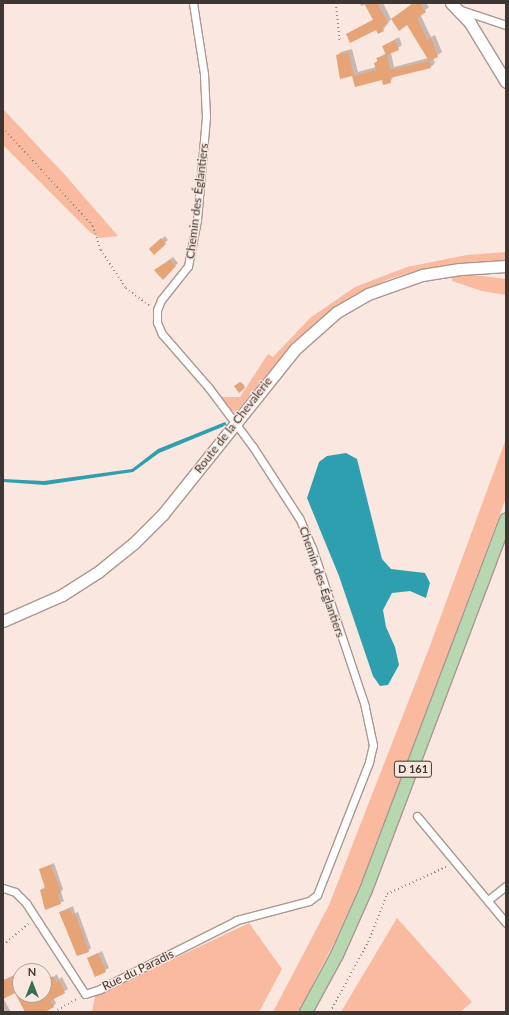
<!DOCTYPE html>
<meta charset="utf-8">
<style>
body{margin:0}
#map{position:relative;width:509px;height:1015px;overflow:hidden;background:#fae7df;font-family:Lato,sans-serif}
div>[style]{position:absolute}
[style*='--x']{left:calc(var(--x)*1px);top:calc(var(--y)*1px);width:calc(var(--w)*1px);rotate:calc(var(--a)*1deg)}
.green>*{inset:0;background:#f9baa0}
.water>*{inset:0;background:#2e9fae}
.shadow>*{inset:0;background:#0003}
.building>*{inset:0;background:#e5a376}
.path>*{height:1.5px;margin-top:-0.75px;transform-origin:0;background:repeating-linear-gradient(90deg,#978a84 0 1px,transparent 0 4px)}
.roads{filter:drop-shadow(1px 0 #aa9892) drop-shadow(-1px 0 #aa9892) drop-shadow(0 1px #aa9892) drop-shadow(0 -1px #aa9892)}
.street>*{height:7px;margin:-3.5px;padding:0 3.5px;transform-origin:3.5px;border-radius:3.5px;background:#fff}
.secondary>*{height:11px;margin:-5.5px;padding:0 5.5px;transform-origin:5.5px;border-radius:5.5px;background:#fff}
.primary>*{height:12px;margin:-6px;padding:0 6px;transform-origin:6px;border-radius:6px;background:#b6d7b0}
span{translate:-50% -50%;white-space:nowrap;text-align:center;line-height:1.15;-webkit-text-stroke:3px #fae7df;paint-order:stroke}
.shield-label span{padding:1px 3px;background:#fae7df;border:1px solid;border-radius:3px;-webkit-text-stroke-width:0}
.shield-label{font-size:11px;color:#3d3633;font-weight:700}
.street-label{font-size:12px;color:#3d3633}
.frame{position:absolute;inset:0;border:4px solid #3d3633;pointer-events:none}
.north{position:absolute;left:12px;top:963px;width:40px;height:40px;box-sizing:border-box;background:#fae7df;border:1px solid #aea09a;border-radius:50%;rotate:0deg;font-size:11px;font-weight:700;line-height:16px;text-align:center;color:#3d3633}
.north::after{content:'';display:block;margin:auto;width:14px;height:18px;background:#376f56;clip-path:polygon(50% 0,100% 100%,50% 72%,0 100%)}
</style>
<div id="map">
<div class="green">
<div style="clip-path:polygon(3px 109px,65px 175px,118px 236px,100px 238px,90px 232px,3px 145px)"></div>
<div style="clip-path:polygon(506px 252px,506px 260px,426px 268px,389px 279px,358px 293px,325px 315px,294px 342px,236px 412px,231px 410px,220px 397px,240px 397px,268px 354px,273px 357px,310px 318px,355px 287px,407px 267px,467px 255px)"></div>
<div style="clip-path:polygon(475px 275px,506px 279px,506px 295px,482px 291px,452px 281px,452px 276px)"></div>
<div style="clip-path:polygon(506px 439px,506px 498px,366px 872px,335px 941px,298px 1012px,273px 1012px,329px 905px,428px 651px)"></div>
<div style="clip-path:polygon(397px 918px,472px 1002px,460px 1012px,341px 1012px)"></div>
<div style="clip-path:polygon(249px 923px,282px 969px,259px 1012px,92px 1012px,95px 996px)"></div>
</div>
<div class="water">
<div style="clip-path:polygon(225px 422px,227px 425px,159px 453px,133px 472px,45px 485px,3px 482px,3px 479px,44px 481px,132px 469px,158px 449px)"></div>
<div style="clip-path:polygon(346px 453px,357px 459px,382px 559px,391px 569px,425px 573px,430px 583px,426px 598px,410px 591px,392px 593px,383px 610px,386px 627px,395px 647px,399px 665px,388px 685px,380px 686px,373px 676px,339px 576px,307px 498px,319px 462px,327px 456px)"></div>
</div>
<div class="shadow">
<div style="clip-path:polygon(360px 3px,383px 3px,391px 19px,383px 30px,376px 28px,347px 34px,374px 19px,366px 4px,361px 6px)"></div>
<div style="clip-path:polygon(413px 3px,426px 3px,429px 7px,420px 14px,431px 37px,435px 35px,442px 52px,433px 58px,435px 63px,431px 67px,394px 76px,390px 82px,382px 79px,356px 86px,353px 75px,337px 56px,341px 52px,352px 49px,358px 72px,376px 67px,378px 58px,386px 53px,383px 46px,399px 37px,402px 45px,391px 53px,394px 67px,428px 58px,408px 23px,392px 19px)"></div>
<div style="clip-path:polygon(165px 236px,168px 240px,154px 253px,151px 249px)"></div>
<div style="clip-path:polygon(173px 257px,178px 263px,163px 278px,159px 267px)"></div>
<div style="clip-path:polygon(241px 382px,245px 386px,239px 391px,237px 385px)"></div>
<div style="clip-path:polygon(54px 863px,63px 889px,61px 892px,64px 901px,45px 909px,41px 890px,46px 886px,40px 869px)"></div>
<div style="clip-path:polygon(73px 906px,75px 913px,78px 912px,91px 948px,88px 951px,60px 912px)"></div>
<div style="clip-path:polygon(102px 951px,109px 968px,95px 975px,88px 959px)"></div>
<div style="clip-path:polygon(30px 968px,32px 971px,24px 971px)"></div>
<div style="clip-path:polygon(20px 973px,20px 995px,44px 995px,44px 985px,57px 974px,59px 979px,62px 977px,68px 989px,53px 998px,56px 1003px,53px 1007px,41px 1012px,26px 1012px,15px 992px,3px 988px,3px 980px)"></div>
<div style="clip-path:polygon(3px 998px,11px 1012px,3px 1012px)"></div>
</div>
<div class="building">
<div style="clip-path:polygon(364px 3px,377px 3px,388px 23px,382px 27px,384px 31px,378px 34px,376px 30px,350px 43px,346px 34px,373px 20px)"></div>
<div style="clip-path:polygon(414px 3px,420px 3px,426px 12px,417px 18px,427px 40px,431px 38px,438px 57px,429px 61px,431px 68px,390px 78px,391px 83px,383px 85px,382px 80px,355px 87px,352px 76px,340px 79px,336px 55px,348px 52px,354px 76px,376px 70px,374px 63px,378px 61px,376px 58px,386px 55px,382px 46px,395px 40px,399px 50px,387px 55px,390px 70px,429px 61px,407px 25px,399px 31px,391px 19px)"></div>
<div style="clip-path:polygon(161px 238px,166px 244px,154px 255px,149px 249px)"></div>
<div style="clip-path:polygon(170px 260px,176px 266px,163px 280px,154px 270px)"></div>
<div style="clip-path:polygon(240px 382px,245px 388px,239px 393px,234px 386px)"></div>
<div style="clip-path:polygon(51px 865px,61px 893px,58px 894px,61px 904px,45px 910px,40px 890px,45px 888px,39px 869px)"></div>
<div style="clip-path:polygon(70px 909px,72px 915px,75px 914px,89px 952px,77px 956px,59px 912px)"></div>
<div style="clip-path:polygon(98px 953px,106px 972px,95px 977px,87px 958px)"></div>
<div style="clip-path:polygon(14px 975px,20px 983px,20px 995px,44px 995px,48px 979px,53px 976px,56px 982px,59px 980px,65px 993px,50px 1001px,54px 1007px,45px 1012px,25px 1012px,15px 993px,3px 999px,3px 981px)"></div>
</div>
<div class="path">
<div style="--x:336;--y:3;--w:38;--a:84"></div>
<div style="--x:3;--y:128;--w:133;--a:47.4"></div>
<div style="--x:93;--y:226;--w:25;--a:72"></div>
<div style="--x:101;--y:250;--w:45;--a:56.7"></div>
<div style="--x:126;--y:288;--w:30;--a:37"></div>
<div style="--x:3;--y:945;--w:35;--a:-40"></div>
<div style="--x:54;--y:1012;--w:28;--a:-30"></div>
<div style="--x:330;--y:1012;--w:80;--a:-61.5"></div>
<div style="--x:368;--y:942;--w:52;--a:-68.4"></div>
<div style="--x:387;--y:894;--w:67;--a:-24.7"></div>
</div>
<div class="roads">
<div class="street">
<div style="--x:458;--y:9;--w:51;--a:18.4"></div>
<div style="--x:417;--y:816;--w:139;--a:50.2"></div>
<div style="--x:3;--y:888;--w:13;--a:18"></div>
<div style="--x:15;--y:892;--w:16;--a:45"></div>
<div style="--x:26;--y:903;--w:108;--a:57"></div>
<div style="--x:85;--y:994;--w:16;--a:-18"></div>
<div style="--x:100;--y:989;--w:153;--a:-26.7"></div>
<div style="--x:237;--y:920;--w:74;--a:-14.8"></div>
<div style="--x:309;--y:901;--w:10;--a:-37"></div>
<div style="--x:317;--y:895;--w:143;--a:-68.6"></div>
<div style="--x:369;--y:762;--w:17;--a:-77"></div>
<div style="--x:373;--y:745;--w:40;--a:-102"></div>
<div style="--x:365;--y:706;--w:167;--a:-108.5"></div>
<div style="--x:312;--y:548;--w:33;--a:-113"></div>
<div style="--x:299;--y:518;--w:85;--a:-122.9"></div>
<div style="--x:253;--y:447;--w:74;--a:-126.7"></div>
<div style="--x:209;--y:388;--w:72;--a:-131"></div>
<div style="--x:162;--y:334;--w:13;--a:-113"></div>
<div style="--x:157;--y:322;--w:12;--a:-90"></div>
<div style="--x:157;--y:310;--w:11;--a:-68"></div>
<div style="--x:161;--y:300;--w:43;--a:-51.5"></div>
<div style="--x:188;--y:266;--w:47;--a:-78.9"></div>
<div style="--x:197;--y:220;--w:103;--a:-85"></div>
<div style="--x:206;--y:117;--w:43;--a:-92.7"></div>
<div style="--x:204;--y:74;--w:72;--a:-98.8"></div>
<div style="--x:488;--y:900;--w:23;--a:-38"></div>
</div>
<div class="secondary">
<div style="--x:451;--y:3;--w:28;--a:46"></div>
<div style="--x:470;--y:23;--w:69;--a:58.6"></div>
<div style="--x:3;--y:621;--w:64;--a:-23.8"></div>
<div style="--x:62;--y:595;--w:43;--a:-32.6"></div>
<div style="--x:98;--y:572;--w:46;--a:-38.9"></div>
<div style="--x:134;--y:543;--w:41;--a:-45"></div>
<div style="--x:163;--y:514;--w:211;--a:-51.3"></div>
<div style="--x:295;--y:349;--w:56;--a:-41.4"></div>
<div style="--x:337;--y:312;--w:36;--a:-30"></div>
<div style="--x:368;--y:294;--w:57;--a:-19.4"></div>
<div style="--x:422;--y:275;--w:38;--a:-9"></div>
<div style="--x:460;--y:269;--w:46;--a:-3.7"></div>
</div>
<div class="primary">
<div style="--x:306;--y:1012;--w:65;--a:-61.5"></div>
<div style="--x:337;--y:955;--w:71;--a:-66"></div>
<div style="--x:366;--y:890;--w:396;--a:-69.3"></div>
</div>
</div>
<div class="shield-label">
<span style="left:413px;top:769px">D 161</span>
</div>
<div class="street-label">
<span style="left:197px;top:201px;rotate:-83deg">Chemin des Églantiers</span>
<span style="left:233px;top:425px;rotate:-52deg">Route de la Chevalerie</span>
<span style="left:322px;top:582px;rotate:71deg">Chemin des Églantiers</span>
<span style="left:138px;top:970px;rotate:-26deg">Rue du Paradis</span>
</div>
<div class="frame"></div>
<div class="north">N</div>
</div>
